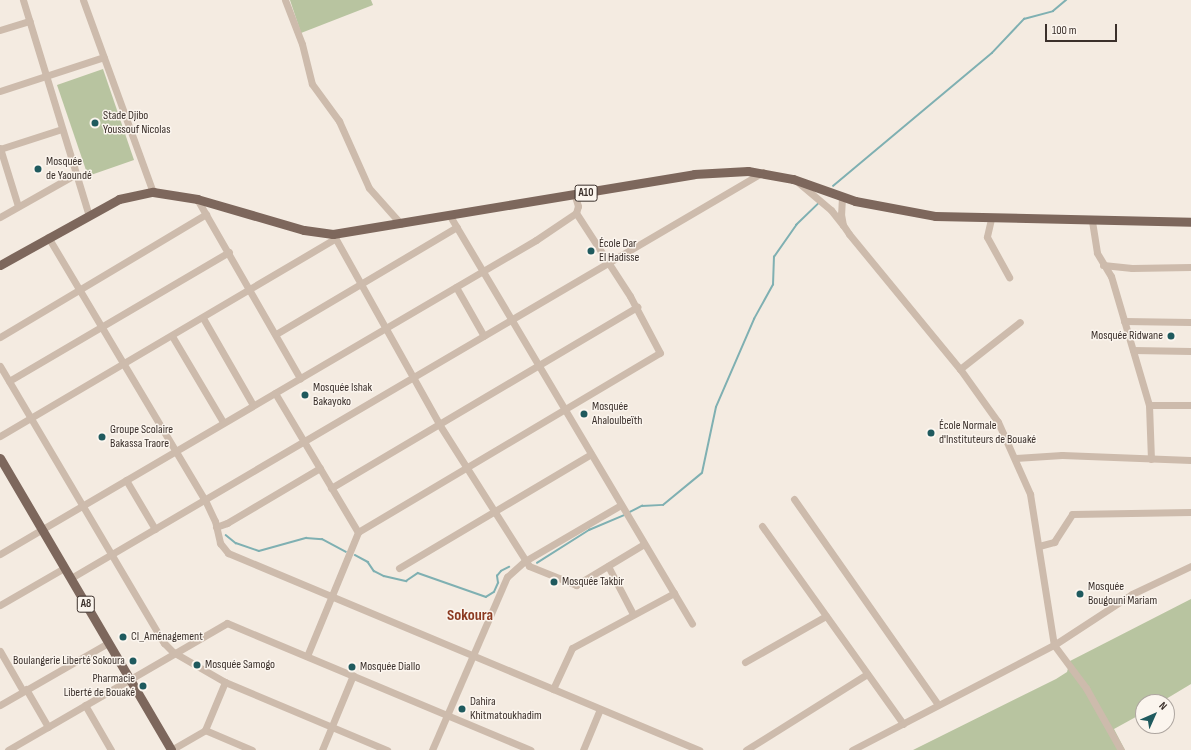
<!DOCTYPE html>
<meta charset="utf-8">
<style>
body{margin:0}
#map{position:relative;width:1191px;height:750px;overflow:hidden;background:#f4ebe1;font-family:"Sofia Sans Condensed",sans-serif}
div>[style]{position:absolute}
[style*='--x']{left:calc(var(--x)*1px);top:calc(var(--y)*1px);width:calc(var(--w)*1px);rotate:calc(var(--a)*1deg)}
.green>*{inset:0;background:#b8c4a0}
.stream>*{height:1.5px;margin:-0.75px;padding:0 0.75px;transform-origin:0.75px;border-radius:0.75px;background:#7fb0b2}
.minor>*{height:7px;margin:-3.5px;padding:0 3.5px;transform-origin:3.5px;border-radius:3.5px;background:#cdbbac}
.major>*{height:9px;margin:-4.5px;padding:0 4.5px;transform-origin:4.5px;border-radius:4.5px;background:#7d675c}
.dots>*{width:11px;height:11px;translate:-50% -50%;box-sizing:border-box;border:2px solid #fbf5ee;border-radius:50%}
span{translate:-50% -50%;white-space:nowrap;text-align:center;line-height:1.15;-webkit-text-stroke:3px #fbf5ee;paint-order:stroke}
.shield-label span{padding:1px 3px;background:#fbf5ee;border:1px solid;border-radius:3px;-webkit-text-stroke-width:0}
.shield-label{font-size:11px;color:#3b302b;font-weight:700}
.poi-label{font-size:12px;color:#3b302b}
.left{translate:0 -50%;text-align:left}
.right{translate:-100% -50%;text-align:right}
.district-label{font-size:16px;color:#8c3b22;font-weight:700}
.north{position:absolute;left:1135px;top:694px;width:40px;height:40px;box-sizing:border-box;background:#fbf5ee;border:1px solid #aea6a0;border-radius:50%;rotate:45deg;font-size:11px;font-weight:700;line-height:16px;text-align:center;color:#3b302b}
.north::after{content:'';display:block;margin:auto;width:14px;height:18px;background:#1f5a5e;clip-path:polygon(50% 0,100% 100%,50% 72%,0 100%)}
.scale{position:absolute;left:1045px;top:24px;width:72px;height:18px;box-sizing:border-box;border:2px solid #3b302b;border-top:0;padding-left:5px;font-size:12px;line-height:14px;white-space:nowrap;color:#3b302b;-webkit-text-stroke:3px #fbf5ee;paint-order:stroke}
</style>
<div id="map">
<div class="green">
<div style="clip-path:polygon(290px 0,371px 0,373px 5px,301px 33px)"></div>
<div style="clip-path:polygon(103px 69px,134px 160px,88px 176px,57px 85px)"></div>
<div style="clip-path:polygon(1191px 599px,1191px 684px,1161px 702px,1143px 702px,1143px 713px,1114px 729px,1125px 750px,913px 750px,1056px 679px,1067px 672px,1070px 661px)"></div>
</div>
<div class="stream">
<div style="--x:833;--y:186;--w:207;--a:-39.9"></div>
<div style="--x:992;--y:53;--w:47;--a:-46.7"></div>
<div style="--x:1024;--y:19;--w:30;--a:-15"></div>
<div style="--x:1053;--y:11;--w:17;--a:-40"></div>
<div style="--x:628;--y:513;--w:16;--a:-27"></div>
<div style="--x:642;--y:506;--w:21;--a:-3"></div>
<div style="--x:663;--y:505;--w:50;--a:-39.4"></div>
<div style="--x:702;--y:473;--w:67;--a:-78"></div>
<div style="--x:716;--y:407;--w:96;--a:-66.6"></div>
<div style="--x:754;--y:319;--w:39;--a:-61"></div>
<div style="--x:773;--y:285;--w:28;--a:-88"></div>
<div style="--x:774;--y:257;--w:39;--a:-55"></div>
<div style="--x:796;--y:225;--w:32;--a:-44"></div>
<div style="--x:226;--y:535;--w:13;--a:39"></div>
<div style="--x:236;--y:543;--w:24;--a:19"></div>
<div style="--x:259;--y:551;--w:49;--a:-15.5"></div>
<div style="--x:306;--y:538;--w:16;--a:4"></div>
<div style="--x:322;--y:539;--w:27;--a:28"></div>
<div style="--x:355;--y:555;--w:15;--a:28"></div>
<div style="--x:368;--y:562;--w:11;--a:56"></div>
<div style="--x:374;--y:571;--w:11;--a:27"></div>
<div style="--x:384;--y:576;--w:23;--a:13"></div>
<div style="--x:406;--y:581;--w:14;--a:-34"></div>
<div style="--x:418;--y:573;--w:72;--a:19.4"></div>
<div style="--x:486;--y:597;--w:9;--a:-32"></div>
<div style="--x:494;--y:592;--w:10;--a:-66"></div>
<div style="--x:498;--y:583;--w:7;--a:-98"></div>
<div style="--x:497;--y:576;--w:6;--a:-51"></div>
<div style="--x:501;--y:571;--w:9;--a:-27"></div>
<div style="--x:537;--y:563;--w:62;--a:-32.4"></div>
<div style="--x:589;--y:530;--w:39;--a:-23"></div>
</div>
<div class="minor">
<div style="--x:23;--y:0;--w:226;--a:73"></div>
<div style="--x:83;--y:0;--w:204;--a:70"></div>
<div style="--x:285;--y:0;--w:47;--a:68.9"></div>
<div style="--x:302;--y:44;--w:41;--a:76"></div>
<div style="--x:312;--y:84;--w:46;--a:53.9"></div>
<div style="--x:339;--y:121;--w:73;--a:65.9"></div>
<div style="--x:369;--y:188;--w:48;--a:48.4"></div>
<div style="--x:0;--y:30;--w:31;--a:-17"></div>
<div style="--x:0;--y:91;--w:109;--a:-18.1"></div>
<div style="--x:0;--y:148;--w:61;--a:72.8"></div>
<div style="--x:0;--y:149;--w:65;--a:-17.9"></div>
<div style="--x:799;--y:183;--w:42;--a:40.2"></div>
<div style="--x:831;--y:210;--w:18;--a:52"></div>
<div style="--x:842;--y:197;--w:17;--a:93"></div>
<div style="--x:841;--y:214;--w:11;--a:80"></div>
<div style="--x:843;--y:225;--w:11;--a:56"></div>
<div style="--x:849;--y:234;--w:175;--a:50.6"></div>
<div style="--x:960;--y:369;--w:65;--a:54.4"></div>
<div style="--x:998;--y:422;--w:79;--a:66"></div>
<div style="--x:1030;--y:494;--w:153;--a:81"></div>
<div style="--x:1054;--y:645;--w:54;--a:53.3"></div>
<div style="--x:1086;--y:688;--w:71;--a:60.6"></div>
<div style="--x:197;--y:199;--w:207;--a:60.1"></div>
<div style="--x:450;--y:216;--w:474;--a:59.3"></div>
<div style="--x:0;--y:217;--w:87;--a:-29.5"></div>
<div style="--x:991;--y:219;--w:18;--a:103"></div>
<div style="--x:987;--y:237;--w:46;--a:61.2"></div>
<div style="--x:1092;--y:221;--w:32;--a:81"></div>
<div style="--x:1097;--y:253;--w:27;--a:59"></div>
<div style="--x:1111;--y:276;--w:134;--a:73.6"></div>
<div style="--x:1149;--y:405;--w:54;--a:87.9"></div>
<div style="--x:333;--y:234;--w:218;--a:60.8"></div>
<div style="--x:439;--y:424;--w:168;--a:57.6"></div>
<div style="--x:529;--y:566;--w:51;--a:22"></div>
<div style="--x:576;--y:585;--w:79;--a:-31.1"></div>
<div style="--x:48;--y:237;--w:306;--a:59.2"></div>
<div style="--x:205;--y:500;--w:23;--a:65"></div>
<div style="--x:215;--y:521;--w:23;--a:77"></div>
<div style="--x:220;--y:543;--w:13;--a:51"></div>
<div style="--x:228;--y:553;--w:511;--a:22.7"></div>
<div style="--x:1103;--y:265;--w:29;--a:6"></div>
<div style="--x:1132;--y:268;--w:59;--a:-1"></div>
<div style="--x:456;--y:287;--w:56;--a:60.3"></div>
<div style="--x:203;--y:318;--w:100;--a:60.1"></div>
<div style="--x:1124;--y:321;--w:67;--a:0.9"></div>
<div style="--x:276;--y:334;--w:210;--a:-30.6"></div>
<div style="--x:172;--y:336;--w:100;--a:59.3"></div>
<div style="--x:0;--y:337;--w:240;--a:-30.8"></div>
<div style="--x:1133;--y:350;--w:58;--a:1"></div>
<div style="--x:0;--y:366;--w:322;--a:59.4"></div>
<div style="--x:164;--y:643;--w:13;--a:45"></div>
<div style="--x:173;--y:652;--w:60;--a:30"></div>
<div style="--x:225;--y:682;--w:176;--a:22.8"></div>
<div style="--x:960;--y:369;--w:76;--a:-38.1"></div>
<div style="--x:9;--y:381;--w:255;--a:-30.4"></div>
<div style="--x:275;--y:393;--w:162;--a:59.2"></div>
<div style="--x:1149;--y:405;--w:42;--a:0"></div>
<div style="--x:0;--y:436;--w:389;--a:-30.5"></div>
<div style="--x:1015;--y:458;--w:47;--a:-3.7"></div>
<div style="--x:1062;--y:455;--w:129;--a:2.2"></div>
<div style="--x:126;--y:480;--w:57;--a:59.4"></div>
<div style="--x:331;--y:488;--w:356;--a:-30.6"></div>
<div style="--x:794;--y:499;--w:251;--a:55"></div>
<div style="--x:762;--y:526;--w:243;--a:54.5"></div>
<div style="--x:216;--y:527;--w:12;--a:-20"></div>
<div style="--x:227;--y:523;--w:108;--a:-30.6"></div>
<div style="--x:1039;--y:546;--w:16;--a:-15"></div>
<div style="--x:1054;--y:542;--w:33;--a:-57"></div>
<div style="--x:1072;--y:514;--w:119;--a:-1"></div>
<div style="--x:0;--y:554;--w:621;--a:-30.36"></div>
<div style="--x:536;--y:240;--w:48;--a:-34"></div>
<div style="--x:576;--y:213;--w:7;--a:-74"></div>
<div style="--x:578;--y:206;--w:10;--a:-107"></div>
<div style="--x:608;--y:566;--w:54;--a:62.5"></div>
<div style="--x:399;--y:568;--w:223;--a:-30.7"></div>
<div style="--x:71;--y:578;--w:802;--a:-30.4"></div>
<div style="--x:0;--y:605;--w:74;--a:-30"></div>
<div style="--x:0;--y:651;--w:46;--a:60.1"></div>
<div style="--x:307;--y:656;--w:134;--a:-67.6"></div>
<div style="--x:358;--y:532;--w:351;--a:-30.7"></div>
<div style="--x:660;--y:353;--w:64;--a:-117.8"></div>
<div style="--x:630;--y:296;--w:99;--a:-123"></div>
<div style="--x:745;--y:662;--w:93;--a:-29.6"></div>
<div style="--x:26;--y:689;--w:44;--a:59.9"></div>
<div style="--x:553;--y:689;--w:45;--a:-65.1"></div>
<div style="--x:572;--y:648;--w:116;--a:-28.3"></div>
<div style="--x:0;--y:705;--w:125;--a:-29.9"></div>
<div style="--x:85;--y:705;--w:52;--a:60"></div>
<div style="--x:205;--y:730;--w:51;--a:23.1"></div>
<div style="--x:8;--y:750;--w:253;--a:-30.1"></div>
<div style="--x:227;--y:623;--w:329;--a:22.7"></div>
<div style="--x:171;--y:750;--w:39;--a:-30"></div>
<div style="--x:205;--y:730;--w:52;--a:-67.4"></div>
<div style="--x:322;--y:750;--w:81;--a:-67.5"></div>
<div style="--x:432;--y:750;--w:189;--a:-66.6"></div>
<div style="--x:507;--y:577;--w:24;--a:-42"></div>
<div style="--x:525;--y:561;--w:111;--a:-30.3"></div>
<div style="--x:583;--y:750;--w:44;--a:-67.5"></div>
<div style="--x:746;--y:750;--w:143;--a:-32.1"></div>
<div style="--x:852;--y:750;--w:228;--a:-27.5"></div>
<div style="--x:1054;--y:645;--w:93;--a:-33.2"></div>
<div style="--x:1132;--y:594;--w:65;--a:-25.4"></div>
</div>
<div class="major">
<div style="--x:0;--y:265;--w:136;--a:-29"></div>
<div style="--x:119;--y:199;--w:35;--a:-12"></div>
<div style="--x:153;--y:192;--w:45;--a:9"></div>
<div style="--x:197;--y:199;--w:111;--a:16.2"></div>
<div style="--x:304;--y:230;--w:29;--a:8"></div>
<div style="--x:333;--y:234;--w:366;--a:-9.4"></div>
<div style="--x:694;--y:174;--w:54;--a:-3.2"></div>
<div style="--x:748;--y:171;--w:46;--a:10.1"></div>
<div style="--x:793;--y:179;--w:66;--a:19.5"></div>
<div style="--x:855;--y:201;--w:81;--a:10.6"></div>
<div style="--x:935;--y:216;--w:256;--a:1.3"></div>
<div style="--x:0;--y:458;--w:338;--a:59.6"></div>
</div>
<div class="dots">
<div style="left:95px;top:123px;background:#1f5a5e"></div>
<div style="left:38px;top:169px;background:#1f5a5e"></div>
<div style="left:591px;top:251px;background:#1f5a5e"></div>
<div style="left:1171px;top:336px;background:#1f5a5e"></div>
<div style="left:305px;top:395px;background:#1f5a5e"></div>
<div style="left:584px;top:414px;background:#1f5a5e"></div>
<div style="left:931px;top:433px;background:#1f5a5e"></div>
<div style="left:102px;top:437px;background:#1f5a5e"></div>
<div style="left:554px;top:582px;background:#1f5a5e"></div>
<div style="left:1080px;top:594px;background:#1f5a5e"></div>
<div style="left:123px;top:637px;background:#1f5a5e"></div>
<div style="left:133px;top:661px;background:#1f5a5e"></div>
<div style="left:197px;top:665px;background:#1f5a5e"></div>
<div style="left:352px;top:667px;background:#1f5a5e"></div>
<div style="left:143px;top:686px;background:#1f5a5e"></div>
<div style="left:462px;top:709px;background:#1f5a5e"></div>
</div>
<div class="shield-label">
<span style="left:586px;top:193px">A10</span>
<span style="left:86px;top:604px">A8</span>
</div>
<div class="poi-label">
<span class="left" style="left:103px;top:123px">Stade Djibo<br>Youssouf Nicolas</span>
<span class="left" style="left:46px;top:169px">Mosquée<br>de Yaoundé</span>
<span class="left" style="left:599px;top:251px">École Dar<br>El Hadisse</span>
<span class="right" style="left:1163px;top:336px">Mosquée Ridwane</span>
<span class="left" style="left:313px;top:395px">Mosquée Ishak<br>Bakayoko</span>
<span class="left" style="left:592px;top:414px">Mosquée<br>Ahaloulbeïth</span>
<span class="left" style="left:939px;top:433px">École Normale<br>d'Instituteurs de Bouaké</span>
<span class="left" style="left:110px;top:437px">Groupe Scolaire<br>Bakassa Traore</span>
<span class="left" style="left:562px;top:582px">Mosquée Takbir</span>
<span class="left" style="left:1088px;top:594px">Mosquée<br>Bougouni Mariam</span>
<span class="left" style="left:131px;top:637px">CI_Aménagement</span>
<span class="right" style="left:125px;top:661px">Boulangerie Liberté Sokoura</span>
<span class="left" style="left:205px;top:665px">Mosquée Samogo</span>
<span class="left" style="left:360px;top:667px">Mosquée Diallo</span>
<span class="right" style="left:135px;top:686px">Pharmacie<br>Liberté de Bouaké</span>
<span class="left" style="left:470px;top:709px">Dahira<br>Khitmatoukhadim</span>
</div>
<div class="district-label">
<span style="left:470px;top:616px">Sokoura</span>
</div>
<div class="north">N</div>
<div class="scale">100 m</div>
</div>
